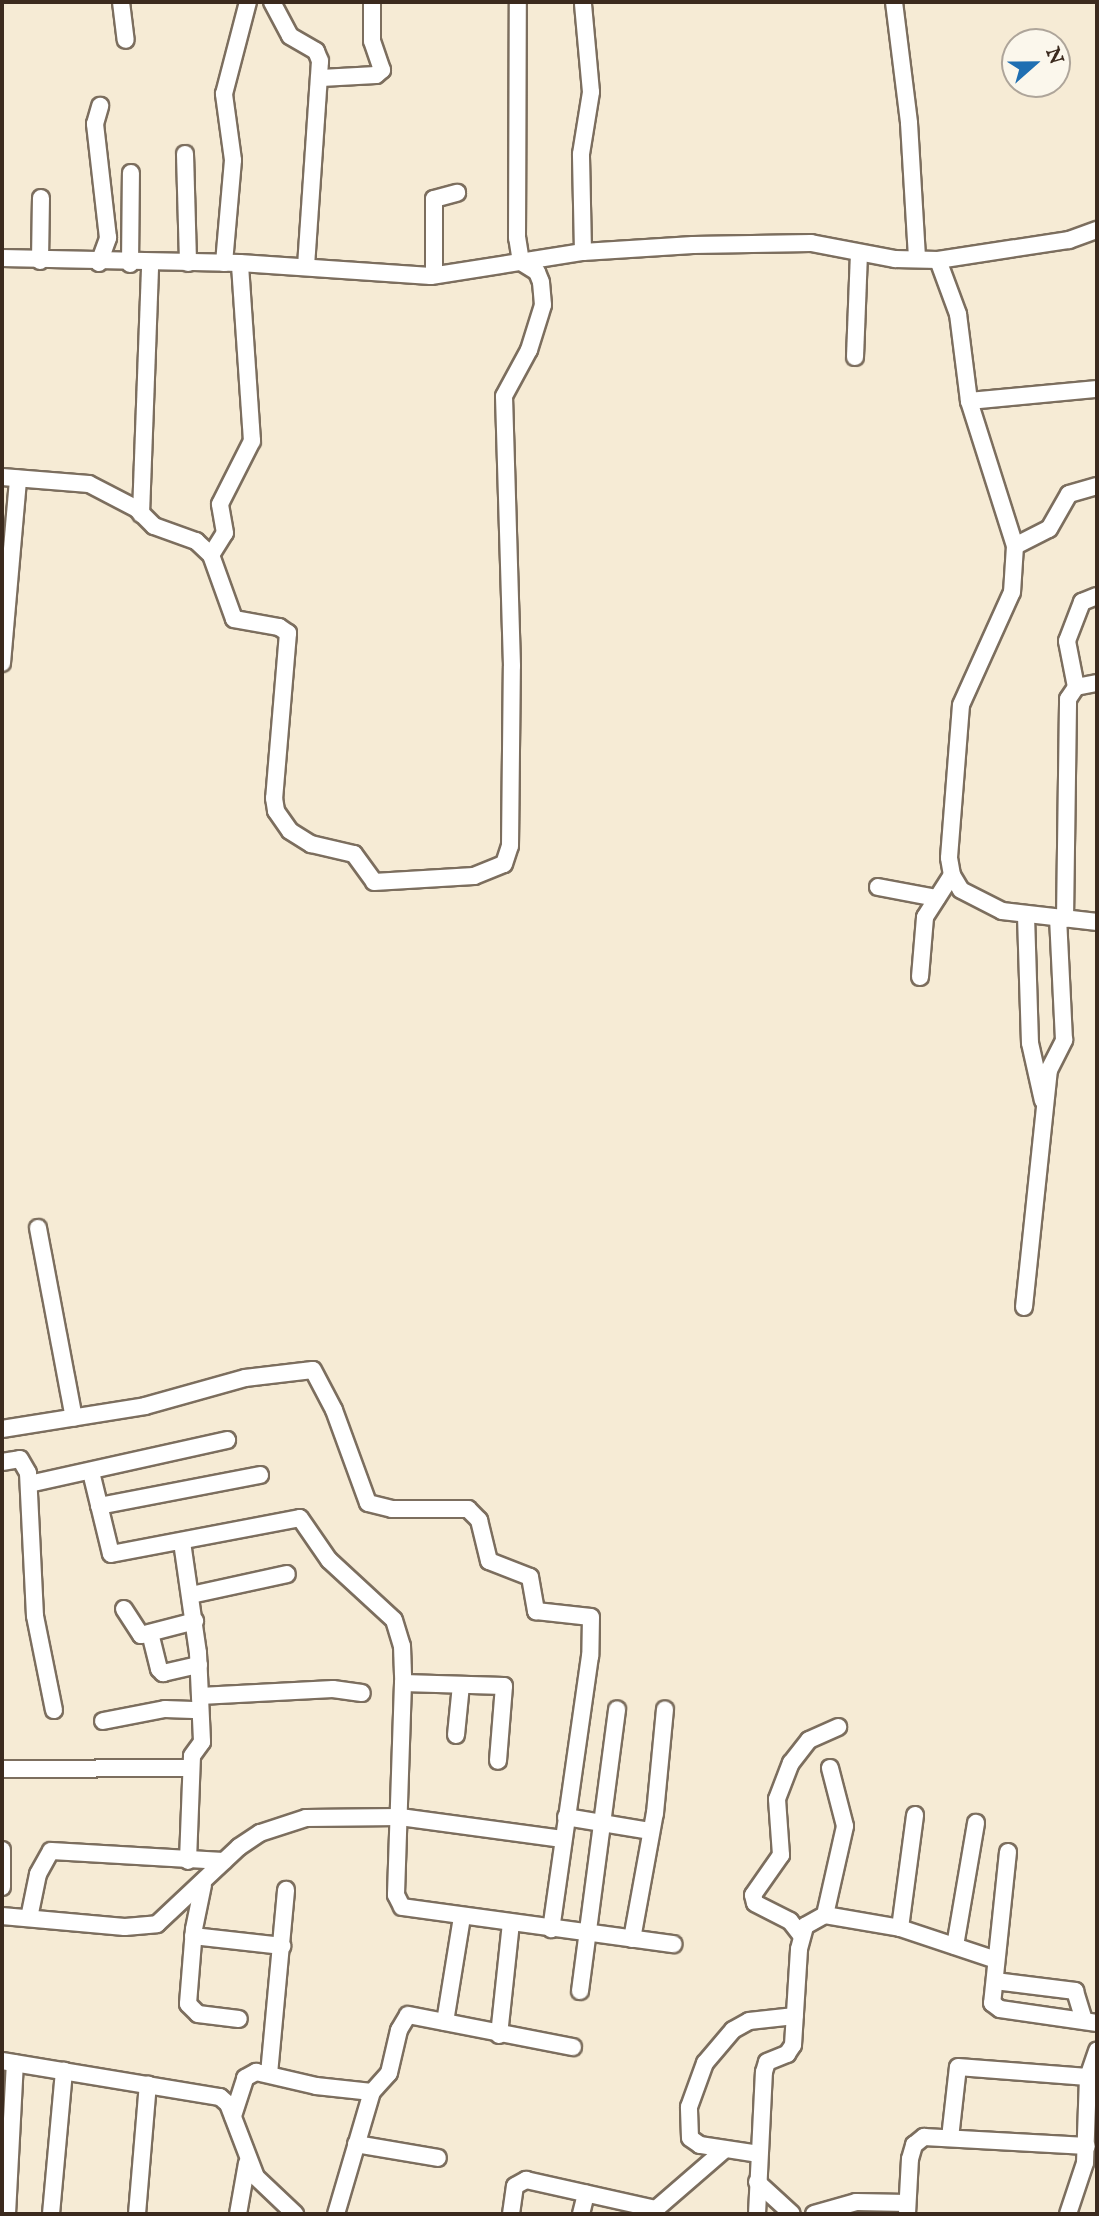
<!DOCTYPE html>
<style>
body{margin:0}
#map{position:relative;width:1099px;height:2216px;overflow:hidden;background:#f6ebd5;font-family:"IM FELL English",serif}
div>[style]{position:absolute}
[style*='--x']{left:calc(var(--x)*1px);top:calc(var(--y)*1px);width:calc(var(--w)*1px);rotate:calc(var(--a)*1deg)}
.roads{filter:drop-shadow(2px 0 #7c6e5e) drop-shadow(-2px 0 #7c6e5e) drop-shadow(0 2px #7c6e5e) drop-shadow(0 -2px #7c6e5e)}
.minor>*{height:16px;margin:-8px;padding:0 8px;transform-origin:8px;border-radius:8px;background:#fff}
span{translate:-50% -50%;white-space:nowrap;text-align:center;line-height:1.15;-webkit-text-stroke:5px #fbf7ec;paint-order:stroke}
.frame{position:absolute;inset:0;border:4px solid #3b2a1e;pointer-events:none}
.north{position:absolute;left:1001px;top:28px;width:70px;height:70px;box-sizing:border-box;background:#fbf7ec;border:2px solid #aea59a;border-radius:50%;rotate:69deg;font-size:19px;font-weight:700;line-height:28px;text-align:center;color:#3b2a1e}
.north::after{content:'';display:block;margin:auto;width:24px;height:32px;background:#1f6fb2;clip-path:polygon(50% 0,100% 100%,50% 72%,0 100%)}
</style>
<div id="map">
<div class="roads">
<div class="minor">
<div style="--x:121;--y:2;--w:38;--a:83"></div>
<div style="--x:272;--y:2;--w:38;--a:62"></div>
<div style="--x:290;--y:36;--w:30;--a:30"></div>
<div style="--x:316;--y:51;--w:11;--a:68"></div>
<div style="--x:320;--y:61;--w:206;--a:93.9"></div>
<div style="--x:894;--y:2;--w:122;--a:82.9"></div>
<div style="--x:909;--y:123;--w:136;--a:86.6"></div>
<div style="--x:321;--y:78;--w:55;--a:-3.1"></div>
<div style="--x:376;--y:75;--w:8;--a:-40"></div>
<div style="--x:382;--y:70;--w:31;--a:-109"></div>
<div style="--x:372;--y:41;--w:39;--a:-90"></div>
<div style="--x:185;--y:154;--w:109;--a:88.4"></div>
<div style="--x:583;--y:252;--w:98;--a:-91.2"></div>
<div style="--x:581;--y:154;--w:63;--a:-80.8"></div>
<div style="--x:591;--y:92;--w:88;--a:-95.2"></div>
<div style="--x:2;--y:258;--w:238;--a:1.2"></div>
<div style="--x:240;--y:263;--w:191;--a:3.9"></div>
<div style="--x:431;--y:276;--w:154;--a:-9"></div>
<div style="--x:583;--y:252;--w:110;--a:-3.6"></div>
<div style="--x:693;--y:245;--w:118;--a:-1"></div>
<div style="--x:811;--y:243;--w:86;--a:10.8"></div>
<div style="--x:895;--y:259;--w:43;--a:1.3"></div>
<div style="--x:938;--y:260;--w:133;--a:-8.7"></div>
<div style="--x:1069;--y:240;--w:30;--a:-20"></div>
<div style="--x:938;--y:260;--w:58;--a:69.7"></div>
<div style="--x:958;--y:314;--w:88;--a:82.8"></div>
<div style="--x:969;--y:401;--w:152;--a:72.4"></div>
<div style="--x:1015;--y:546;--w:46;--a:93.7"></div>
<div style="--x:1012;--y:592;--w:124;--a:114.3"></div>
<div style="--x:961;--y:705;--w:153;--a:94.5"></div>
<div style="--x:949;--y:858;--w:17;--a:80"></div>
<div style="--x:952;--y:875;--w:17;--a:59"></div>
<div style="--x:961;--y:890;--w:46;--a:27.1"></div>
<div style="--x:1002;--y:911;--w:96;--a:6.6"></div>
<div style="--x:40;--y:261;--w:63;--a:-89.1"></div>
<div style="--x:99;--y:263;--w:27;--a:-70"></div>
<div style="--x:108;--y:238;--w:115;--a:-96.5"></div>
<div style="--x:95;--y:124;--w:19;--a:-74"></div>
<div style="--x:224;--y:263;--w:103;--a:-85"></div>
<div style="--x:233;--y:160;--w:67;--a:-97.8"></div>
<div style="--x:224;--y:94;--w:95;--a:-75.4"></div>
<div style="--x:130;--y:264;--w:91;--a:-89.4"></div>
<div style="--x:434;--y:275;--w:76;--a:-90"></div>
<div style="--x:434;--y:199;--w:24;--a:-15"></div>
<div style="--x:855;--y:357;--w:104;--a:-87.8"></div>
<div style="--x:969;--y:401;--w:129;--a:-5.4"></div>
<div style="--x:2;--y:477;--w:87;--a:4.6"></div>
<div style="--x:89;--y:484;--w:54;--a:27.5"></div>
<div style="--x:137;--y:509;--w:24;--a:45"></div>
<div style="--x:154;--y:526;--w:45;--a:19.7"></div>
<div style="--x:196;--y:541;--w:21;--a:43"></div>
<div style="--x:211;--y:555;--w:68;--a:70.2"></div>
<div style="--x:234;--y:619;--w:46;--a:10.1"></div>
<div style="--x:279;--y:627;--w:11;--a:34"></div>
<div style="--x:288;--y:633;--w:166;--a:94.8"></div>
<div style="--x:274;--y:798;--w:13;--a:81"></div>
<div style="--x:276;--y:811;--w:24;--a:55"></div>
<div style="--x:290;--y:831;--w:25;--a:32"></div>
<div style="--x:311;--y:844;--w:44;--a:13.1"></div>
<div style="--x:354;--y:854;--w:34;--a:54"></div>
<div style="--x:374;--y:882;--w:100;--a:-3.4"></div>
<div style="--x:474;--y:876;--w:32;--a:-22"></div>
<div style="--x:504;--y:864;--w:19;--a:-72"></div>
<div style="--x:510;--y:846;--w:180;--a:-89.4"></div>
<div style="--x:512;--y:666;--w:270;--a:-91.7"></div>
<div style="--x:504;--y:396;--w:52;--a:-61.5"></div>
<div style="--x:529;--y:350;--w:47;--a:-72.7"></div>
<div style="--x:543;--y:305;--w:23;--a:-95"></div>
<div style="--x:541;--y:282;--w:11;--a:-112"></div>
<div style="--x:537;--y:272;--w:19;--a:-148"></div>
<div style="--x:521;--y:262;--w:24;--a:-99"></div>
<div style="--x:517;--y:238;--w:236;--a:-89.8"></div>
<div style="--x:141;--y:514;--w:251;--a:-87.9"></div>
<div style="--x:1015;--y:546;--w:38;--a:-27"></div>
<div style="--x:1049;--y:529;--w:40;--a:-60.3"></div>
<div style="--x:1069;--y:494;--w:29;--a:-16"></div>
<div style="--x:211;--y:555;--w:26;--a:-58"></div>
<div style="--x:225;--y:533;--w:29;--a:-100"></div>
<div style="--x:220;--y:504;--w:71;--a:-63.1"></div>
<div style="--x:252;--y:441;--w:178;--a:-93.9"></div>
<div style="--x:2;--y:663;--w:185;--a:-85"></div>
<div style="--x:1076;--y:687;--w:47;--a:-101.1"></div>
<div style="--x:1067;--y:641;--w:42;--a:-69"></div>
<div style="--x:1082;--y:602;--w:16;--a:-22"></div>
<div style="--x:878;--y:887;--w:60;--a:10.6"></div>
<div style="--x:1026;--y:916;--w:127;--a:88.2"></div>
<div style="--x:1030;--y:1043;--w:59;--a:77.4"></div>
<div style="--x:1065;--y:919;--w:220;--a:-89.2"></div>
<div style="--x:1068;--y:699;--w:14;--a:-56"></div>
<div style="--x:1076;--y:687;--w:21;--a:-11"></div>
<div style="--x:920;--y:977;--w:60;--a:-85.2"></div>
<div style="--x:925;--y:917;--w:50;--a:-57.3"></div>
<div style="--x:38;--y:1228;--w:193;--a:79.3"></div>
<div style="--x:1024;--y:1307;--w:238;--a:-84"></div>
<div style="--x:1049;--y:1070;--w:34;--a:-63"></div>
<div style="--x:1064;--y:1040;--w:121;--a:-92.8"></div>
<div style="--x:2;--y:1429;--w:145;--a:-9.1"></div>
<div style="--x:145;--y:1406;--w:104;--a:-15.6"></div>
<div style="--x:245;--y:1378;--w:68;--a:-6.7"></div>
<div style="--x:313;--y:1370;--w:45;--a:62.3"></div>
<div style="--x:334;--y:1410;--w:99;--a:69.9"></div>
<div style="--x:368;--y:1503;--w:25;--a:14"></div>
<div style="--x:392;--y:1509;--w:76;--a:0"></div>
<div style="--x:468;--y:1509;--w:16;--a:45"></div>
<div style="--x:479;--y:1520;--w:42;--a:76.3"></div>
<div style="--x:489;--y:1561;--w:44;--a:21.3"></div>
<div style="--x:530;--y:1577;--w:35;--a:80"></div>
<div style="--x:536;--y:1611;--w:55;--a:6.2"></div>
<div style="--x:591;--y:1617;--w:39;--a:91"></div>
<div style="--x:590;--y:1656;--w:276;--a:98.1"></div>
<div style="--x:2;--y:1462;--w:18;--a:-9"></div>
<div style="--x:20;--y:1459;--w:16;--a:60"></div>
<div style="--x:28;--y:1473;--w:143;--a:87.2"></div>
<div style="--x:35;--y:1616;--w:96;--a:78.6"></div>
<div style="--x:91;--y:1472;--w:84;--a:76.3"></div>
<div style="--x:111;--y:1554;--w:192;--a:-10.8"></div>
<div style="--x:300;--y:1518;--w:51;--a:55.4"></div>
<div style="--x:329;--y:1560;--w:88;--a:42.7"></div>
<div style="--x:394;--y:1620;--w:27;--a:73"></div>
<div style="--x:402;--y:1646;--w:37;--a:88"></div>
<div style="--x:403;--y:1683;--w:212;--a:91.9"></div>
<div style="--x:396;--y:1895;--w:13;--a:63"></div>
<div style="--x:402;--y:1907;--w:274;--a:7.8"></div>
<div style="--x:29;--y:1484;--w:203;--a:-12.5"></div>
<div style="--x:99;--y:1506;--w:164;--a:-10.9"></div>
<div style="--x:182;--y:1542;--w:112;--a:81.8"></div>
<div style="--x:198;--y:1653;--w:89;--a:87.4"></div>
<div style="--x:202;--y:1742;--w:17;--a:126"></div>
<div style="--x:192;--y:1756;--w:105;--a:92.2"></div>
<div style="--x:191;--y:1595;--w:98;--a:-12.3"></div>
<div style="--x:124;--y:1609;--w:31;--a:57"></div>
<div style="--x:141;--y:1635;--w:56;--a:-14.5"></div>
<div style="--x:150;--y:1633;--w:37;--a:76"></div>
<div style="--x:159;--y:1669;--w:6;--a:45"></div>
<div style="--x:163;--y:1673;--w:37;--a:-13"></div>
<div style="--x:403;--y:1683;--w:101;--a:1.7"></div>
<div style="--x:504;--y:1686;--w:75;--a:94.6"></div>
<div style="--x:200;--y:1696;--w:133;--a:-3"></div>
<div style="--x:333;--y:1689;--w:29;--a:8"></div>
<div style="--x:103;--y:1721;--w:63;--a:-11"></div>
<div style="--x:165;--y:1709;--w:35;--a:2"></div>
<div style="--x:456;--y:1735;--w:50;--a:-84.3"></div>
<div style="--x:2;--y:1769;--w:189;--a:-0.3"></div>
<div style="--x:566;--y:1817;--w:86;--a:9.4"></div>
<div style="--x:2;--y:1850;--w:37;--a:90"></div>
<div style="--x:1008;--y:1852;--w:152;--a:96"></div>
<div style="--x:992;--y:2003;--w:10;--a:37"></div>
<div style="--x:1000;--y:2009;--w:98;--a:8.2"></div>
<div style="--x:203;--y:1885;--w:45;--a:101.6"></div>
<div style="--x:194;--y:1929;--w:75;--a:94.6"></div>
<div style="--x:188;--y:2004;--w:14;--a:45"></div>
<div style="--x:198;--y:2014;--w:41;--a:7"></div>
<div style="--x:825;--y:1915;--w:91;--a:-77.3"></div>
<div style="--x:845;--y:1826;--w:60;--a:-104.5"></div>
<div style="--x:2;--y:1916;--w:123;--a:5.1"></div>
<div style="--x:125;--y:1927;--w:32;--a:-5"></div>
<div style="--x:157;--y:1924;--w:112;--a:-43.2"></div>
<div style="--x:239;--y:1847;--w:25;--a:-34"></div>
<div style="--x:260;--y:1833;--w:48;--a:-18.1"></div>
<div style="--x:306;--y:1818;--w:94;--a:-0.6"></div>
<div style="--x:400;--y:1817;--w:164;--a:7.7"></div>
<div style="--x:29;--y:1918;--w:45;--a:-78.4"></div>
<div style="--x:38;--y:1874;--w:26;--a:-61"></div>
<div style="--x:51;--y:1851;--w:173;--a:3.3"></div>
<div style="--x:900;--y:1928;--w:114;--a:-82.4"></div>
<div style="--x:801;--y:1935;--w:18;--a:-128"></div>
<div style="--x:790;--y:1921;--w:39;--a:-153"></div>
<div style="--x:755;--y:1903;--w:8;--a:-104"></div>
<div style="--x:753;--y:1895;--w:49;--a:-55"></div>
<div style="--x:781;--y:1855;--w:56;--a:-94.1"></div>
<div style="--x:777;--y:1799;--w:39;--a:-69"></div>
<div style="--x:791;--y:1763;--w:29;--a:-52"></div>
<div style="--x:809;--y:1740;--w:32;--a:-24"></div>
<div style="--x:193;--y:1936;--w:90;--a:6.4"></div>
<div style="--x:632;--y:1939;--w:128;--a:-79.7"></div>
<div style="--x:655;--y:1813;--w:104;--a:-84.5"></div>
<div style="--x:955;--y:1946;--w:125;--a:-80.3"></div>
<div style="--x:995;--y:1981;--w:81;--a:7.1"></div>
<div style="--x:1075;--y:1991;--w:31;--a:73"></div>
<div style="--x:580;--y:1991;--w:284;--a:-82.5"></div>
<div style="--x:445;--y:2022;--w:106;--a:-80.8"></div>
<div style="--x:499;--y:2035;--w:113;--a:-83.9"></div>
<div style="--x:2;--y:2061;--w:221;--a:9.4"></div>
<div style="--x:220;--y:2097;--w:11;--a:41"></div>
<div style="--x:228;--y:2104;--w:78;--a:69"></div>
<div style="--x:256;--y:2177;--w:54;--a:43.5"></div>
<div style="--x:269;--y:2074;--w:185;--a:-84.7"></div>
<div style="--x:233;--y:2116;--w:40;--a:-72"></div>
<div style="--x:245;--y:2078;--w:13;--a:-29"></div>
<div style="--x:256;--y:2072;--w:62;--a:13.1"></div>
<div style="--x:316;--y:2086;--w:56;--a:6.1"></div>
<div style="--x:372;--y:2092;--w:25;--a:-48"></div>
<div style="--x:389;--y:2073;--w:44;--a:-76.9"></div>
<div style="--x:399;--y:2030;--w:17;--a:-59"></div>
<div style="--x:408;--y:2015;--w:168;--a:11"></div>
<div style="--x:950;--y:2138;--w:71;--a:-83.6"></div>
<div style="--x:958;--y:2067;--w:130;--a:4.4"></div>
<div style="--x:356;--y:2144;--w:83;--a:9.7"></div>
<div style="--x:759;--y:2154;--w:60;--a:-171.3"></div>
<div style="--x:700;--y:2145;--w:12;--a:-145"></div>
<div style="--x:690;--y:2138;--w:31;--a:-92"></div>
<div style="--x:689;--y:2107;--w:47;--a:-70"></div>
<div style="--x:705;--y:2063;--w:43;--a:-49.7"></div>
<div style="--x:733;--y:2030;--w:18;--a:-29"></div>
<div style="--x:749;--y:2021;--w:46;--a:-6.2"></div>
<div style="--x:757;--y:2182;--w:47;--a:42.4"></div>
<div style="--x:7;--y:2214;--w:151;--a:-87"></div>
<div style="--x:51;--y:2214;--w:144;--a:-84.8"></div>
<div style="--x:137;--y:2214;--w:130;--a:-85.2"></div>
<div style="--x:238;--y:2214;--w:52;--a:-80"></div>
<div style="--x:336;--y:2214;--w:127;--a:-73.6"></div>
<div style="--x:511;--y:2214;--w:28;--a:-82"></div>
<div style="--x:515;--y:2186;--w:13;--a:-29"></div>
<div style="--x:526;--y:2180;--w:133;--a:12.6"></div>
<div style="--x:656;--y:2209;--w:89;--a:-40.9"></div>
<div style="--x:581;--y:2214;--w:21;--a:-76"></div>
<div style="--x:757;--y:2214;--w:142;--a:-87.2"></div>
<div style="--x:764;--y:2072;--w:10;--a:-73"></div>
<div style="--x:767;--y:2062;--w:22;--a:-22"></div>
<div style="--x:787;--y:2054;--w:11;--a:-56"></div>
<div style="--x:793;--y:2045;--w:96;--a:-86.4"></div>
<div style="--x:799;--y:1949;--w:24;--a:-75"></div>
<div style="--x:805;--y:1926;--w:23;--a:-29"></div>
<div style="--x:825;--y:1915;--w:76;--a:9.8"></div>
<div style="--x:900;--y:1928;--w:101;--a:18.4"></div>
<div style="--x:814;--y:2214;--w:44;--a:-15.9"></div>
<div style="--x:856;--y:2202;--w:51;--a:1.1"></div>
<div style="--x:907;--y:2214;--w:55;--a:-86.9"></div>
<div style="--x:910;--y:2159;--w:15;--a:-74"></div>
<div style="--x:914;--y:2145;--w:13;--a:-39"></div>
<div style="--x:924;--y:2137;--w:163;--a:3.2"></div>
<div style="--x:1068;--y:2214;--w:54;--a:-71.6"></div>
<div style="--x:1085;--y:2163;--w:86;--a:-88"></div>
<div style="--x:1088;--y:2077;--w:28;--a:-71"></div>
</div>
</div>
<div class="frame"></div>
<div class="north">N</div>
</div>
